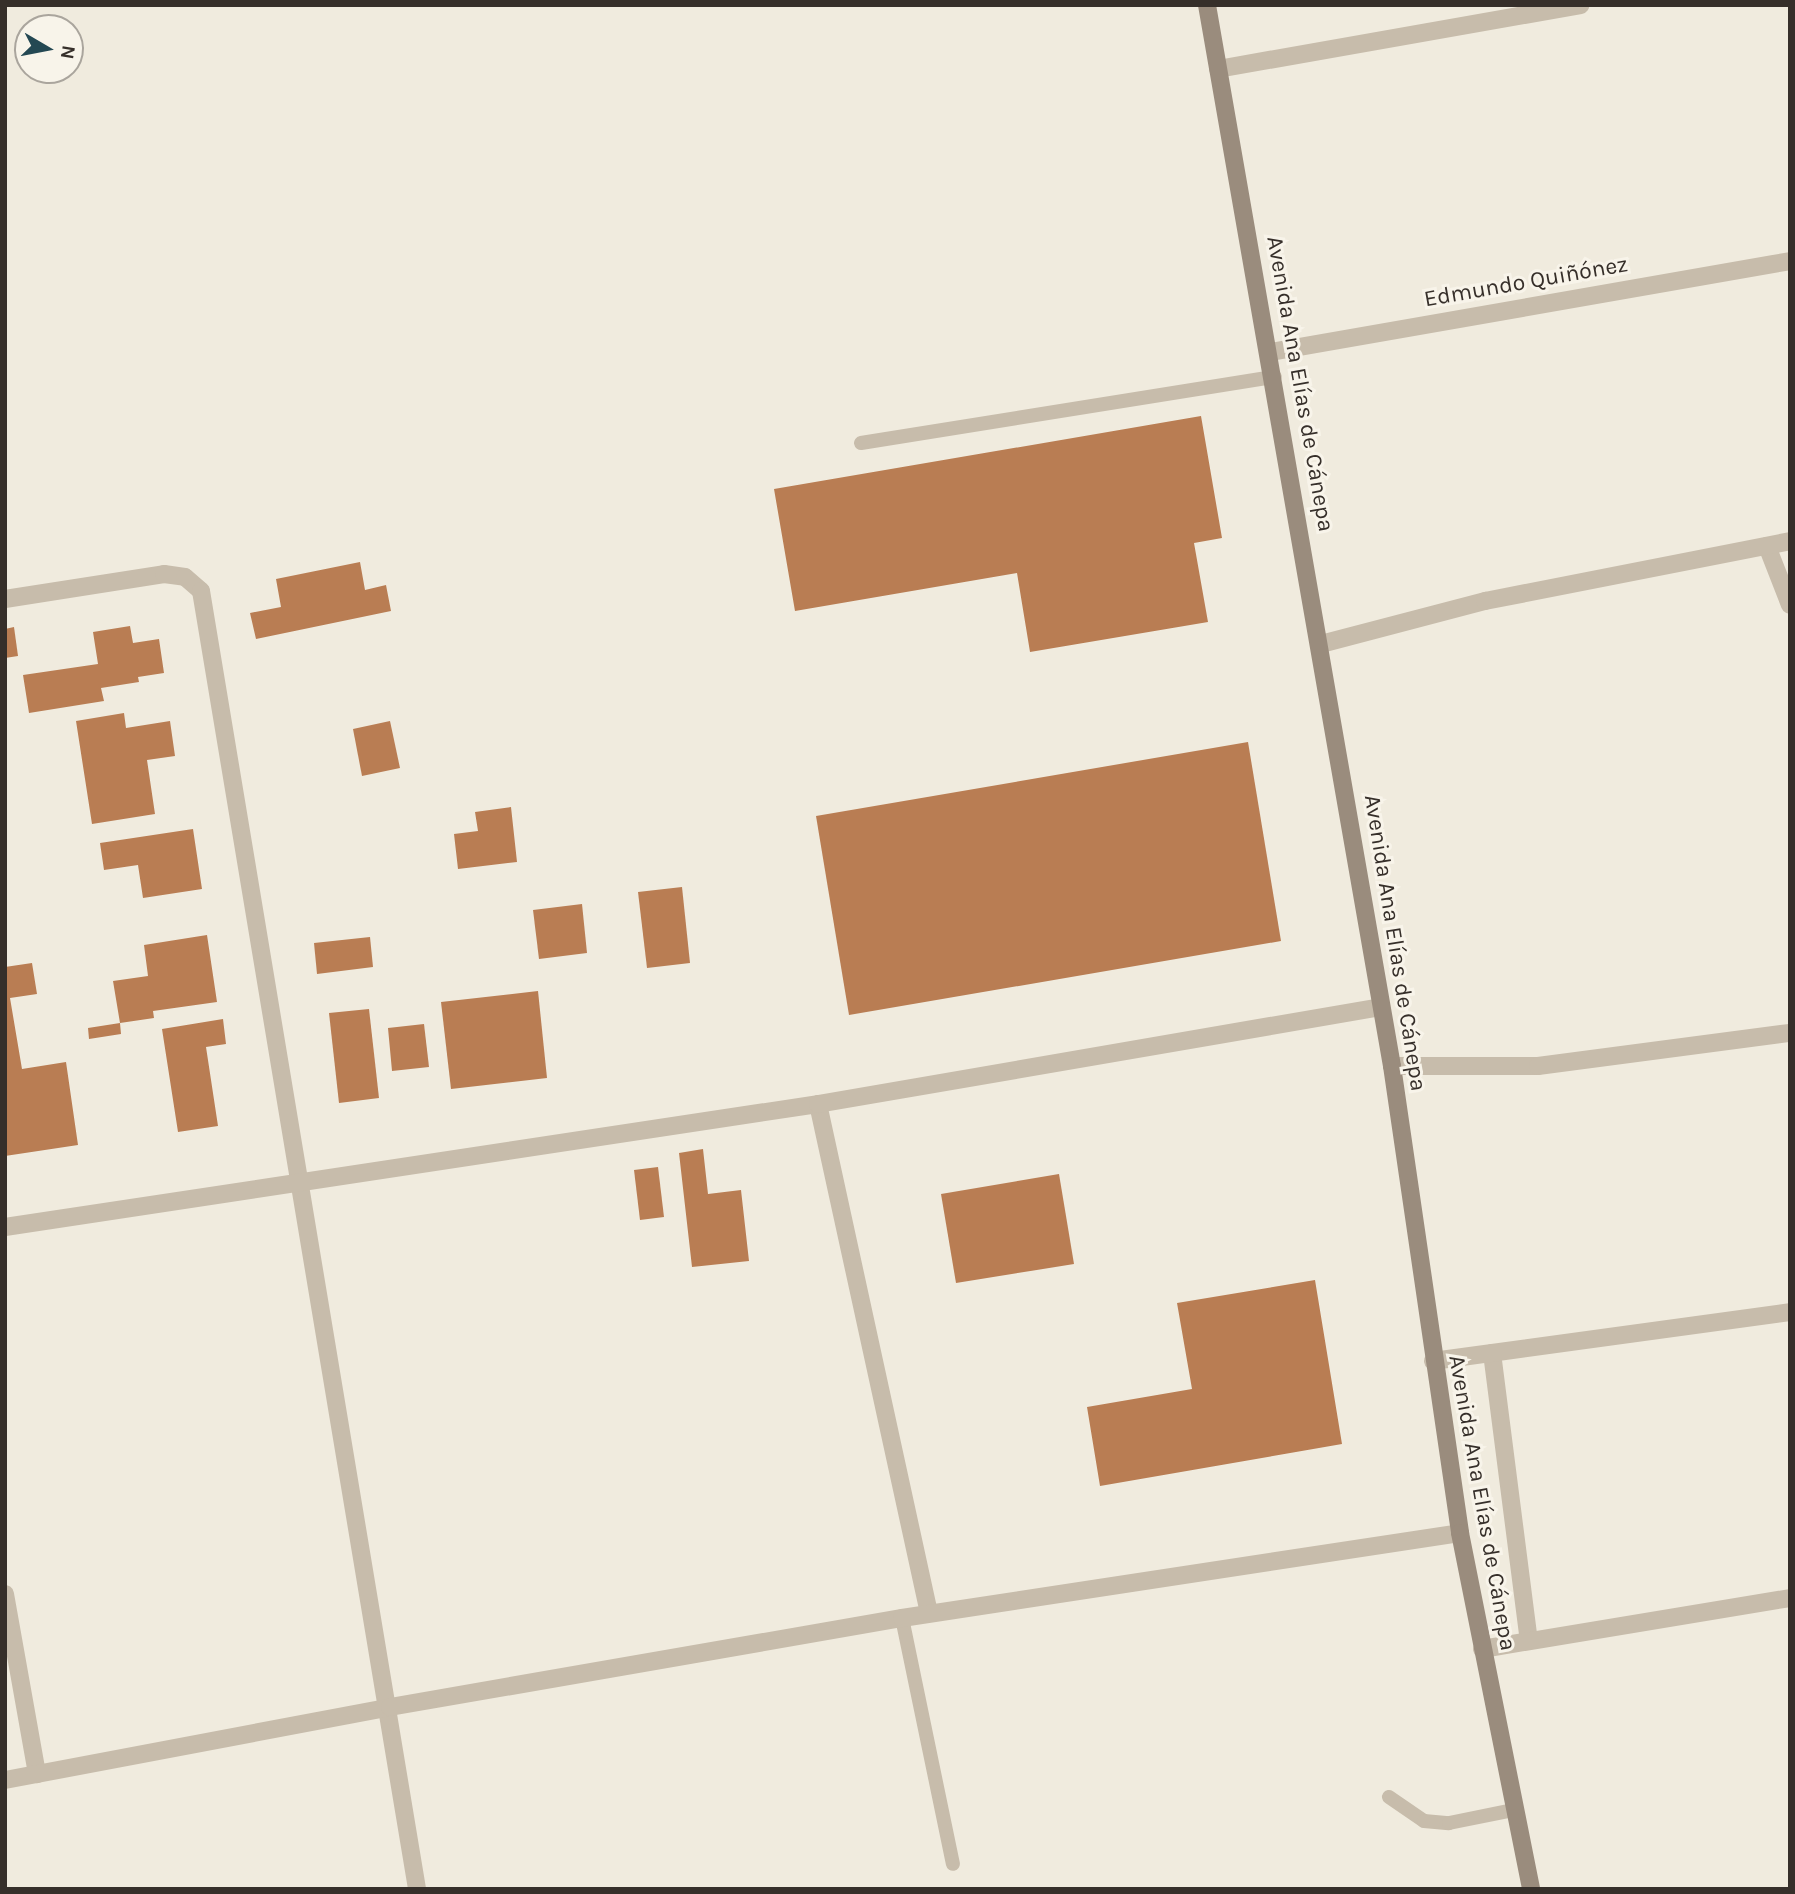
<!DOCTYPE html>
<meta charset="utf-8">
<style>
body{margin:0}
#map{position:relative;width:1795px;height:1894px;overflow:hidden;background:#f0ebde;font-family:Karla,sans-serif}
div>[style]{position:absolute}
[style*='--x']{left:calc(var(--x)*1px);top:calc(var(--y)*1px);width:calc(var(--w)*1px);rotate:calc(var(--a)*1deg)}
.building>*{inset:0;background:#b97d53}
.lane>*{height:14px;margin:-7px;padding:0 7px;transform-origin:7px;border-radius:7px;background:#c7bcab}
.street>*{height:18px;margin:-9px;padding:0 9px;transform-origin:9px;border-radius:9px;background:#c7bcab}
.secondary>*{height:18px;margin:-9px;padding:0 9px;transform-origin:9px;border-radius:9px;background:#9a8c7d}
span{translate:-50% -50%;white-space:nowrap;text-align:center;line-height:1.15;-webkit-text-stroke:6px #f8f4ea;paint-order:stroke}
.street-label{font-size:23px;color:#362f2a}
.frame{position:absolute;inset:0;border:7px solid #362f2a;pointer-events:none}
.north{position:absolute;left:14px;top:14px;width:70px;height:70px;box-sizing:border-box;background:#f8f4ea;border:2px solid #aaa59d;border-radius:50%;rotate:100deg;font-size:19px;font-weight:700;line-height:28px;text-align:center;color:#362f2a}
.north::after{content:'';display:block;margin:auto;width:24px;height:32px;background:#244853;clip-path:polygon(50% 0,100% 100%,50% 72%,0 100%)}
</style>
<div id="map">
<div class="building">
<div style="clip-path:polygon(1201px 416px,1222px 538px,1194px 543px,1208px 622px,1030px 652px,1017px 573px,795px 611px,774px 489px)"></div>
<div style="clip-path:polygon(360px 562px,365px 590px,386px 585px,391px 611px,256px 639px,250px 613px,281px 607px,276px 579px)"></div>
<div style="clip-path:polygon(130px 626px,133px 643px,159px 639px,164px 673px,138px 677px,139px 682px,101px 688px,104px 701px,29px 713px,23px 675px,98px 664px,93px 632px)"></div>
<div style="clip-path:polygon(14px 627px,18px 656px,5px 658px,5px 629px)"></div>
<div style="clip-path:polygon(124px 713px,126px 728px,170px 721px,175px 756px,147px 760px,155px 814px,92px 824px,76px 721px)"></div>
<div style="clip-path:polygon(390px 721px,400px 768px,362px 776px,353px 729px)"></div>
<div style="clip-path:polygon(1248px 742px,1281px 941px,849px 1015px,816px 816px)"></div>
<div style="clip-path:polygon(511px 807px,517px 862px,458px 869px,454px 834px,478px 831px,475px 812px)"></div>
<div style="clip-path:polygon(193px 829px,202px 889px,143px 898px,138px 865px,104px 870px,100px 843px)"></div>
<div style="clip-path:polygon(682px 887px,690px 963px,647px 968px,638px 892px)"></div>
<div style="clip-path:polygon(582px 904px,587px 953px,539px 959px,533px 910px)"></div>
<div style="clip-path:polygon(207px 935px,217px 1002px,153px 1011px,154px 1018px,120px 1023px,121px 1034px,89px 1039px,88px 1028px,120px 1023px,113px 981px,148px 976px,144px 945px)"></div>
<div style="clip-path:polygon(370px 937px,373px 967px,317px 974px,314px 943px)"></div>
<div style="clip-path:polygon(32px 963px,37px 994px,10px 998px,22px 1069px,66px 1062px,78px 1145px,5px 1156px,5px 967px)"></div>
<div style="clip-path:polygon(538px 991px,547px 1078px,451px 1089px,441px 1002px)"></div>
<div style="clip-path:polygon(369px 1009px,379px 1098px,339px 1103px,329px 1013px)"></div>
<div style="clip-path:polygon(223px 1019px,226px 1044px,206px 1047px,218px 1126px,178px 1132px,162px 1029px)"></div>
<div style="clip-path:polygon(424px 1024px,429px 1067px,392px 1071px,388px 1028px)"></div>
<div style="clip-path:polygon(703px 1149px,708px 1194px,741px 1190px,749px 1261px,692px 1267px,679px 1153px)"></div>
<div style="clip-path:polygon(658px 1167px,664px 1217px,640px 1220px,634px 1170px)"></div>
<div style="clip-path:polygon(1059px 1174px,1074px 1264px,956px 1283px,941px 1194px)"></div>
<div style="clip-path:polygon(1315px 1280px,1342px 1444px,1100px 1486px,1087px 1407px,1192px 1389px,1177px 1303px)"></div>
</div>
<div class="lane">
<div style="--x:861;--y:443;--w:419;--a:-9.1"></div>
<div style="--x:902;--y:1618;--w:251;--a:78.3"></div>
<div style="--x:1389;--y:1797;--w:42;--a:34.4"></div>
<div style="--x:1424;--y:1821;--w:25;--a:5"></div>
<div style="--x:1449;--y:1823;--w:65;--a:-11.5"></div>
</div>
<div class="street">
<div style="--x:1218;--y:69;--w:368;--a:-10"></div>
<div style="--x:1271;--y:352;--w:527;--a:-9.94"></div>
<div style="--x:1767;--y:546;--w:63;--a:68.7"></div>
<div style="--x:5;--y:599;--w:161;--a:-8.9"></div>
<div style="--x:164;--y:574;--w:21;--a:8"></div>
<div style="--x:185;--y:577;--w:21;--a:41"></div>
<div style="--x:201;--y:591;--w:1316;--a:80.55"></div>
<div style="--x:1321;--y:644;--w:170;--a:-14.7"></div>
<div style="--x:1485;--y:601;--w:311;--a:-11.1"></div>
<div style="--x:1392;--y:1066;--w:146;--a:0"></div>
<div style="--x:1538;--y:1066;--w:254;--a:-7.5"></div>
<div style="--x:818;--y:1104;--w:521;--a:77.7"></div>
<div style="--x:5;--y:1227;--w:822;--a:-8.6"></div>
<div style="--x:818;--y:1104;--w:571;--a:-9.78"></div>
<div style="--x:1492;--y:1353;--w:290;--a:82.7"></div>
<div style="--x:1433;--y:1361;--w:360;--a:-7.8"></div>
<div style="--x:5;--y:1594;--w:183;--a:79.9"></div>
<div style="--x:1482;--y:1649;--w:312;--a:-9.4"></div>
<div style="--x:5;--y:1780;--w:392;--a:-10.7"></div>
<div style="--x:390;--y:1707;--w:520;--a:-9.86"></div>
<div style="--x:902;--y:1618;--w:564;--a:-8.66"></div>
</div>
<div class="secondary">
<div style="--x:1207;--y:5;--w:1077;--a:80.11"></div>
<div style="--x:1392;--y:1066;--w:472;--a:81.7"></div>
<div style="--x:1460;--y:1533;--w:363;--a:78.7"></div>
</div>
<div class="street-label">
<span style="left:1526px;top:282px;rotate:-10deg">Edmundo Quiñónez</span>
<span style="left:1300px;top:384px;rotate:80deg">Avenida Ana Elías de Cánepa</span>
<span style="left:1395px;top:943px;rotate:81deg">Avenida Ana Elías de Cánepa</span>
<span style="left:1482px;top:1503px;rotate:80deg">Avenida Ana Elías de Cánepa</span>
</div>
<div class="frame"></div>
<div class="north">N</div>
</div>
